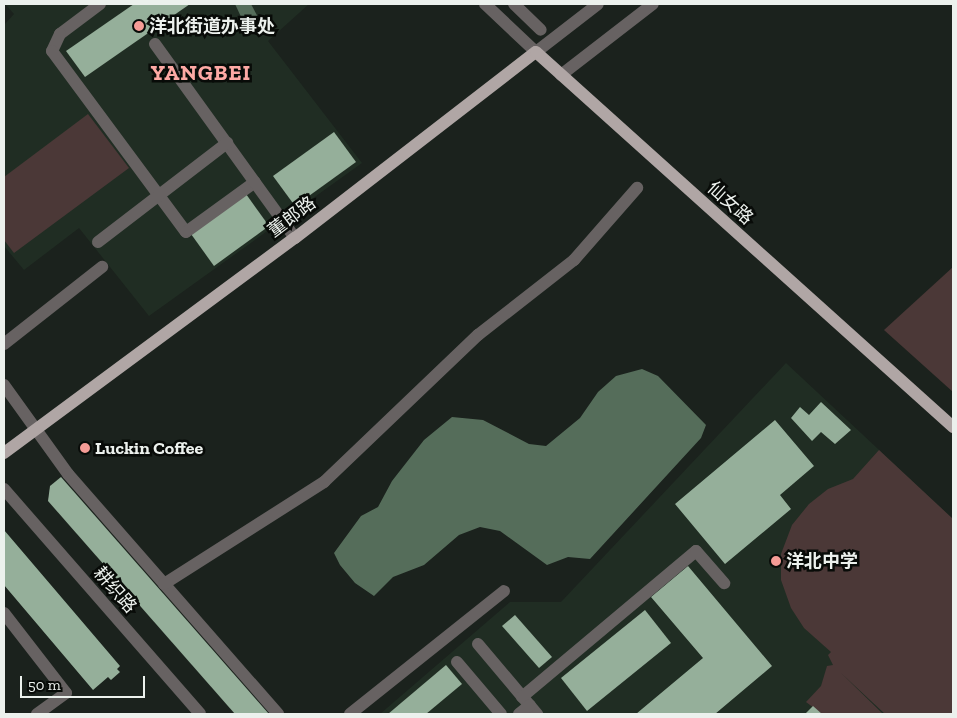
<!DOCTYPE html>
<meta charset="utf-8">
<style>
body{margin:0}
#map{position:relative;width:957px;height:718px;overflow:hidden;background:#1b221d;font-family:"Zilla Slab","Noto Sans SC",serif}
div>[style]{position:absolute}
[style*='--x']{left:calc(var(--x)*1px);top:calc(var(--y)*1px);width:calc(var(--w)*1px);rotate:calc(var(--a)*1deg)}
.built>*{inset:0;background:#202d23}
.green>*{inset:0;background:#4b3837}
.water>*{inset:0;background:#556d5a}
.building>*{inset:0;background:#95af9a}
.minor>*{height:12px;margin:-6px;padding:0 6px;transform-origin:6px;border-radius:6px;background:#676262}
.major>*{height:12px;margin:-6px;padding:0 6px;transform-origin:6px;border-radius:6px;background:#b0a6a5}
.dots>*{width:14px;height:14px;translate:-50% -50%;box-sizing:border-box;border:2px solid #080b08;border-radius:50%}
span{translate:-50% -50%;white-space:nowrap;text-align:center;line-height:1.15;-webkit-text-stroke:5px #080b08;paint-order:stroke}
.poi-label{font-size:18px;color:#ecf1ed;font-weight:700}
.left{translate:0 -50%;text-align:left}
.street-label{font-size:18px;color:#ecf1ed}
.district-label{font-size:22px;color:#fda9a4;font-weight:700;letter-spacing:1px}
.frame{position:absolute;inset:0;border:5px solid #ecf1ed;pointer-events:none}
.scale{position:absolute;left:20px;top:676px;width:125px;height:22px;box-sizing:border-box;border:2px solid #ecf1ed;border-top:0;padding-left:6px;font-size:15px;line-height:18px;white-space:nowrap;color:#ecf1ed;-webkit-text-stroke:4px #080b08;paint-order:stroke}
</style>
<div id="map">
<div class="built">
<div style="clip-path:polygon(5px 4px,309px 4px,268px 41px,362px 163px,149px 316px,79px 228px,24px 270px,4px 246px,4px 25px,14px 14px)"></div>
<div style="clip-path:polygon(786px 363px,953px 519px,953px 714px,380px 714px,510px 602px,561px 602px)"></div>
</div>
<div class="green">
<div style="clip-path:polygon(88px 114px,129px 168px,14px 253px,4px 240px,4px 177px)"></div>
<div style="clip-path:polygon(953px 267px,953px 392px,884px 330px)"></div>
<div style="clip-path:polygon(879px 450px,953px 519px,953px 714px,885px 714px,841px 673px,883px 714px,822px 714px,806px 702px,821px 686px,827px 666px,833px 665px,828px 655px,831px 652px,804px 628px,791px 608px,781px 580px,781px 554px,792px 525px,809px 504px,828px 489px,853px 479px)"></div>
</div>
<div class="water">
<div style="clip-path:polygon(235px 4px,251px 4px,259px 19px,252px 24px,243px 21px)"></div>
<div style="clip-path:polygon(642px 369px,658px 376px,706px 425px,701px 438px,590px 559px,568px 557px,547px 565px,500px 531px,480px 527px,459px 535px,424px 565px,393px 577px,374px 596px,355px 583px,340px 565px,334px 553px,361px 516px,378px 507px,392px 481px,424px 440px,452px 417px,483px 420px,529px 444px,546px 446px,580px 418px,598px 392px,616px 376px)"></div>
</div>
<div class="building">
<div style="clip-path:polygon(134px 4px,190px 4px,85px 77px,66px 51px)"></div>
<div style="clip-path:polygon(334px 132px,356px 162px,295px 206px,273px 176px)"></div>
<div style="clip-path:polygon(246px 194px,269px 226px,214px 266px,191px 234px)"></div>
<div style="clip-path:polygon(821px 402px,851px 430px,835px 444px,821px 432px,812px 441px,791px 418px,800px 407px,809px 415px)"></div>
<div style="clip-path:polygon(775px 420px,814px 466px,780px 495px,791px 509px,725px 564px,675px 504px)"></div>
<div style="clip-path:polygon(61px 477px,269px 714px,235px 714px,48px 501px,50px 486px)"></div>
<div style="clip-path:polygon(4px 530px,120px 666px,117px 669px,120px 672px,111px 680px,108px 677px,93px 690px,4px 585px)"></div>
<div style="clip-path:polygon(688px 566px,772px 666px,715px 714px,636px 714px,703px 658px,651px 597px)"></div>
<div style="clip-path:polygon(645px 610px,671px 643px,587px 711px,561px 678px)"></div>
<div style="clip-path:polygon(515px 615px,552px 657px,539px 668px,502px 626px)"></div>
<div style="clip-path:polygon(446px 665px,462px 684px,426px 714px,388px 714px)"></div>
<div style="clip-path:polygon(813px 706px,822px 714px,805px 714px)"></div>
</div>
<div class="minor">
<div style="--x:100;--y:4;--w:50;--a:143.1"></div>
<div style="--x:60;--y:34;--w:19;--a:115"></div>
<div style="--x:52;--y:51;--w:225;--a:53.5"></div>
<div style="--x:186;--y:232;--w:85;--a:-35.9"></div>
<div style="--x:485;--y:4;--w:70;--a:43.3"></div>
<div style="--x:536;--y:52;--w:78;--a:-37.7"></div>
<div style="--x:514;--y:4;--w:37;--a:44"></div>
<div style="--x:155;--y:44;--w:239;--a:54.2"></div>
<div style="--x:561;--y:75;--w:116;--a:-37.7"></div>
<div style="--x:98;--y:242;--w:163;--a:-37.5"></div>
<div style="--x:4;--y:344;--w:125;--a:-38.2"></div>
<div style="--x:4;--y:385;--w:110;--a:54.3"></div>
<div style="--x:68;--y:474;--w:319;--a:48.8"></div>
<div style="--x:4;--y:489;--w:298;--a:48.9"></div>
<div style="--x:164;--y:584;--w:190;--a:-32.5"></div>
<div style="--x:324;--y:482;--w:213;--a:-43.7"></div>
<div style="--x:478;--y:335;--w:122;--a:-38"></div>
<div style="--x:574;--y:260;--w:96;--a:-48.8"></div>
<div style="--x:4;--y:613;--w:101;--a:52.2"></div>
<div style="--x:66;--y:693;--w:36;--a:144"></div>
<div style="--x:478;--y:644;--w:92;--a:49.9"></div>
<div style="--x:457;--y:662;--w:68;--a:49.8"></div>
<div style="--x:522;--y:697;--w:227;--a:-40"></div>
<div style="--x:696;--y:551;--w:43;--a:48.8"></div>
<div style="--x:350;--y:714;--w:197;--a:-38.6"></div>
<div style="--x:519;--y:714;--w:14;--a:-39"></div>
</div>
<div class="major">
<div style="--x:4;--y:453;--w:362;--a:-36.5"></div>
<div style="--x:295;--y:238;--w:304;--a:-37.7"></div>
<div style="--x:536;--y:52;--w:561;--a:41.96"></div>
</div>
<div class="dots">
<div style="left:139px;top:26px;background:#f59c96"></div>
<div style="left:85px;top:448px;background:#f59c96"></div>
<div style="left:776px;top:561px;background:#f59c96"></div>
</div>
<div class="poi-label">
<span class="left" style="left:149px;top:26px">洋北街道办事处</span>
<span class="left" style="left:95px;top:448px">Luckin Coffee</span>
<span class="left" style="left:786px;top:561px">洋北中学</span>
</div>
<div class="street-label">
<span style="left:730px;top:203px;rotate:42deg">仙女路</span>
<span style="left:292px;top:217px;rotate:-37deg">董郎路</span>
<span style="left:115px;top:590px;rotate:49deg">耕织路</span>
</div>
<div class="district-label">
<span style="left:201px;top:73px">YANGBEI</span>
</div>
<div class="frame"></div>
<div class="scale">50 m</div>
</div>
